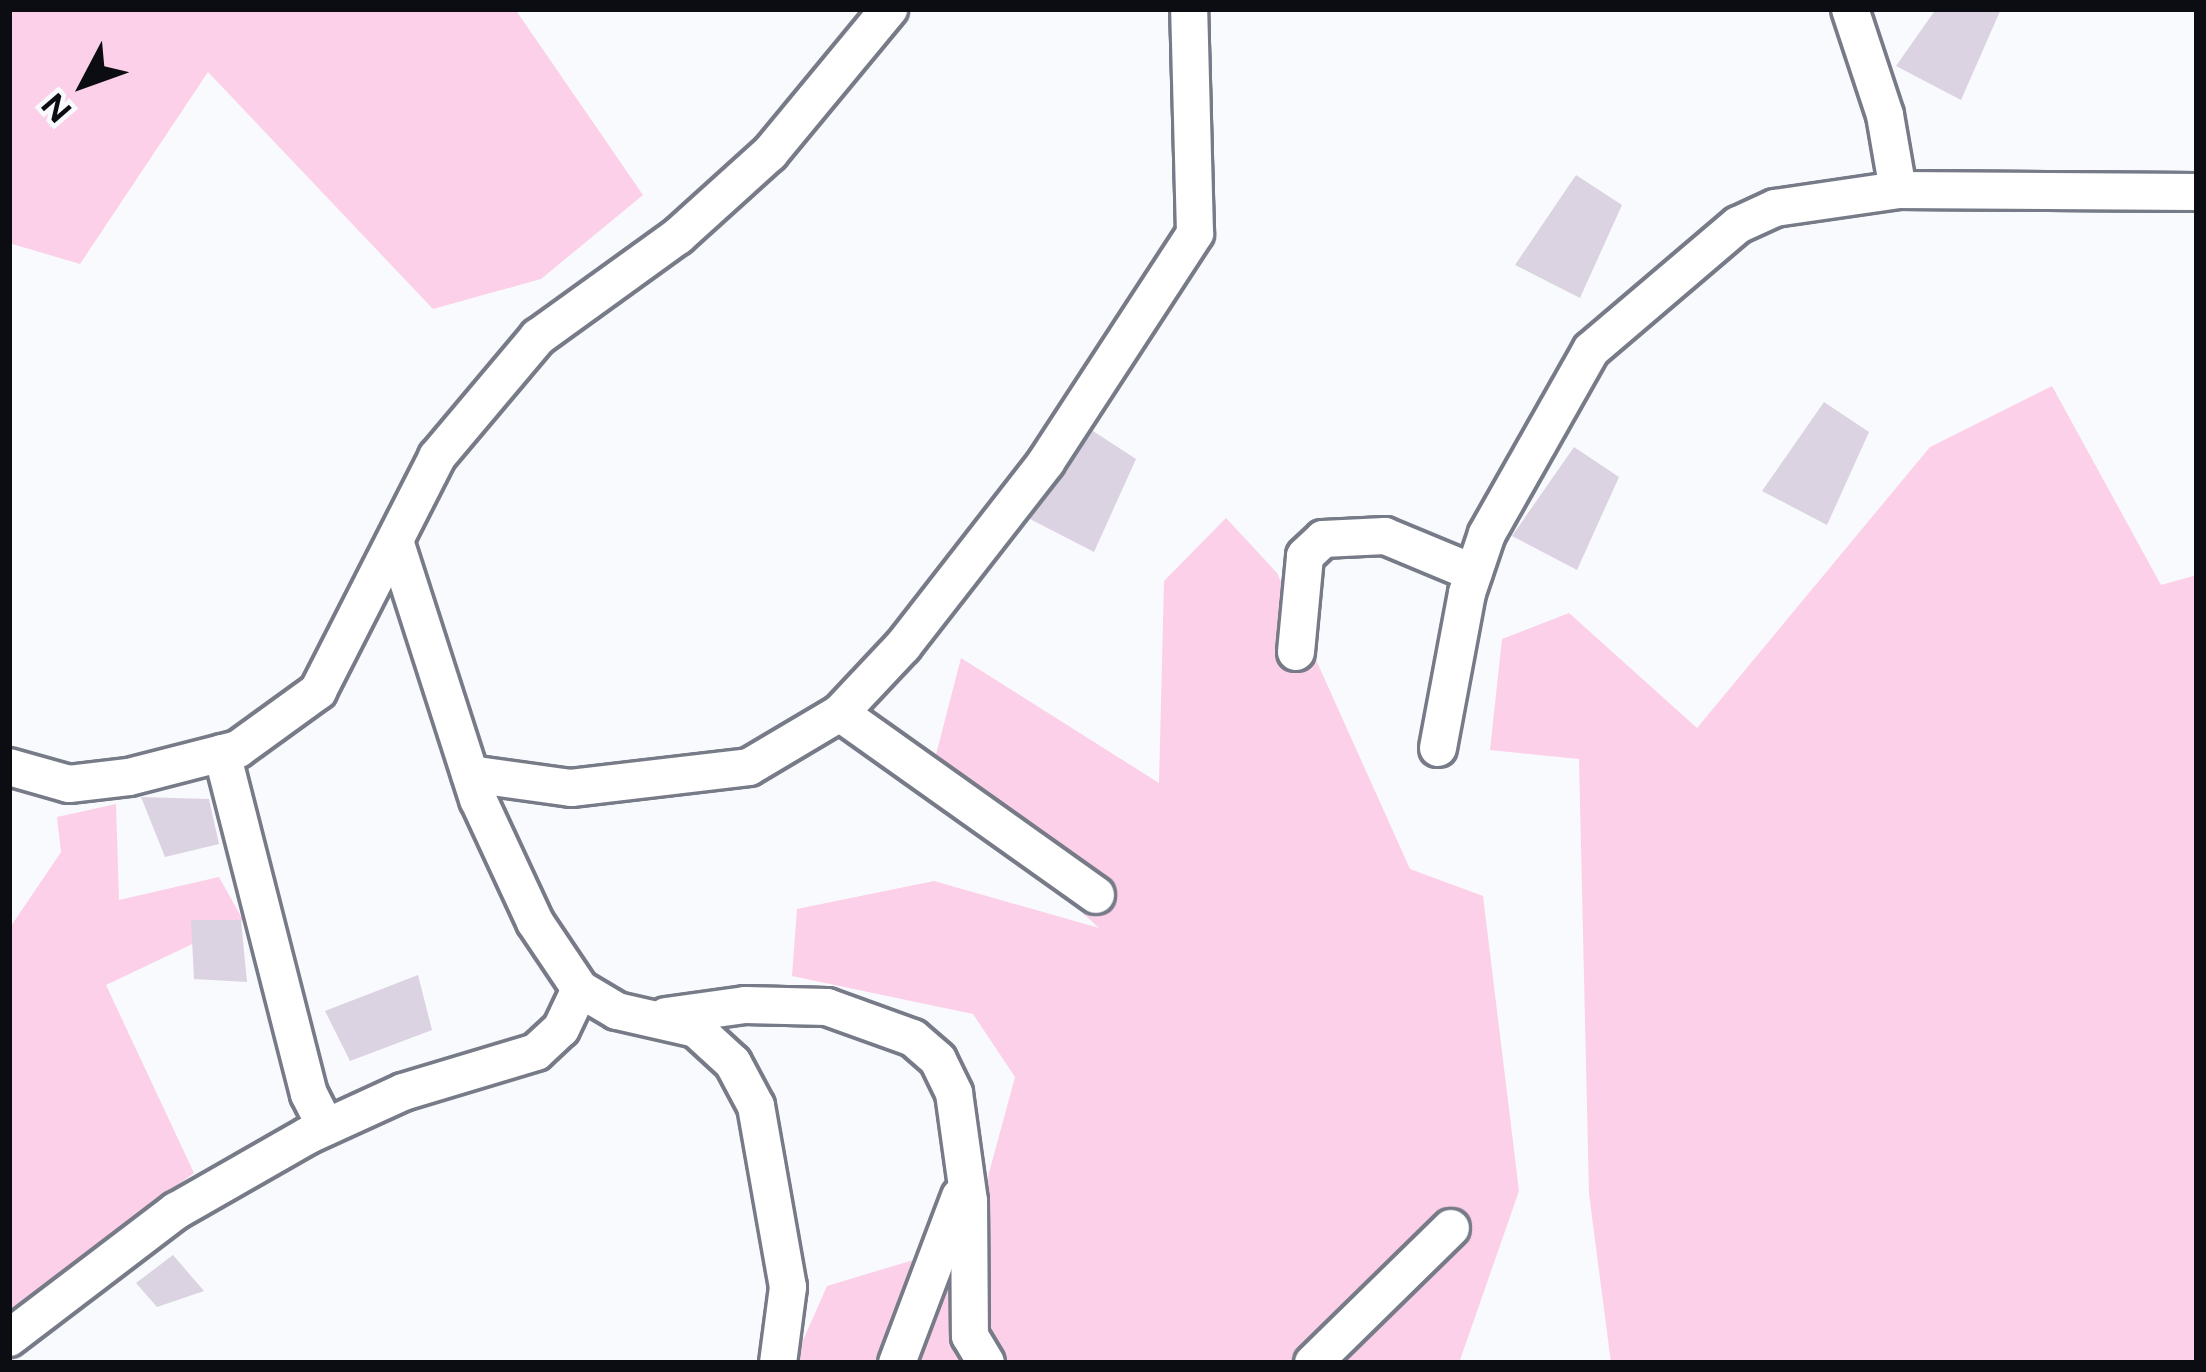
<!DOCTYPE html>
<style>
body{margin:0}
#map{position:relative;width:2206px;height:1372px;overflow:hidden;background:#f9fafd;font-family:Figtree,sans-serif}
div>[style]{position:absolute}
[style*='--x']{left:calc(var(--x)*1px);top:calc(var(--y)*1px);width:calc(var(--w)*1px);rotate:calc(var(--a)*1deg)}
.green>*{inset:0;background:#fcd0e8}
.building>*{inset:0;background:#dbd3e1}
.roads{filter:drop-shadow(3px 0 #777b88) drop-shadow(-3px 0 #777b88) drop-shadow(0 3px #777b88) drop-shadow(0 -3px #777b88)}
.minor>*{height:36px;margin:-18px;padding:0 18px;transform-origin:18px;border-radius:18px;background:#fff}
span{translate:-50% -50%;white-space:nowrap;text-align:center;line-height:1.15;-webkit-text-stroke:12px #f9fafd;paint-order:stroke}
.frame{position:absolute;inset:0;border:12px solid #0b0d12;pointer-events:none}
.north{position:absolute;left:24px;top:24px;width:120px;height:120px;-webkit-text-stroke:9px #f9fafd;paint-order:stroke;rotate:229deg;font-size:33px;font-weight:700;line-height:48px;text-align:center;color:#0b0d12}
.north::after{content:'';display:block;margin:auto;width:42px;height:54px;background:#0b0d12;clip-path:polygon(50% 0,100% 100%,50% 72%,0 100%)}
</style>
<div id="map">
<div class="green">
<div style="clip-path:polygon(9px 9px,515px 9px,643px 195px,541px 279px,433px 309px,208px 72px,80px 264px,9px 243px)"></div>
<div style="clip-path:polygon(2052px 386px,2161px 585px,2197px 575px,2197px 1363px,1611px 1363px,1589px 1194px,1579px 759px,1490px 750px,1502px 639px,1569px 613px,1697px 728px,1930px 447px)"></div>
<div style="clip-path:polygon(1226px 518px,1277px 573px,1410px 869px,1483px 896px,1519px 1191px,1459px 1363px,793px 1363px,827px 1286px,970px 1243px,1015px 1077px,973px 1014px,792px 976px,797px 909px,934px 881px,1099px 928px,931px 774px,961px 658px,1159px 783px,1164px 581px)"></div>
<div style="clip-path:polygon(116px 804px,119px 900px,219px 877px,243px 920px,106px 985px,194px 1173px,9px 1310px,9px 929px,61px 852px,57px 817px)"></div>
</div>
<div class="building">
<div style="clip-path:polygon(1936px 9px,2001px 9px,1961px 100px,1896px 66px)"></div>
<div style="clip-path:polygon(1576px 175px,1622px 205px,1580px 298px,1515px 265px)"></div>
<div style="clip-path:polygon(1824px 402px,1869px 432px,1827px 525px,1762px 491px)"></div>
<div style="clip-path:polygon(1093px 431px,1136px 459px,1094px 552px,1030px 519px)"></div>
<div style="clip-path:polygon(1574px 447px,1619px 477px,1577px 570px,1512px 536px)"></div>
<div style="clip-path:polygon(141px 797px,209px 799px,219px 844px,165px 857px)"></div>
<div style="clip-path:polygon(191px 920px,241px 920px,247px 982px,194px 979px)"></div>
<div style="clip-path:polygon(418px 975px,432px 1030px,350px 1061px,325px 1011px)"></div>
<div style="clip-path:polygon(173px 1255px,204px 1291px,157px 1307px,136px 1283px)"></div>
</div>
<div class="roads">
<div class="minor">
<div style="--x:1850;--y:9;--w:112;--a:71.7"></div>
<div style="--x:1885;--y:115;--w:76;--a:80.2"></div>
<div style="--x:396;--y:544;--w:268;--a:72.2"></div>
<div style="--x:478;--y:799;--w:136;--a:65.1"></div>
<div style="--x:535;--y:922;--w:81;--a:56.1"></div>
<div style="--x:580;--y:989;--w:43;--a:30.7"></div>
<div style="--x:617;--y:1011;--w:81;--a:12.8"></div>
<div style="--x:696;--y:1029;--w:50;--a:42.6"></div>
<div style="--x:733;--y:1063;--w:49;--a:61.9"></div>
<div style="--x:756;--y:1106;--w:184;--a:80"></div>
<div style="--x:788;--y:1287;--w:77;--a:97.5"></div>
<div style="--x:1296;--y:652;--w:96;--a:-84.6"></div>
<div style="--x:1305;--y:556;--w:25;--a:-43"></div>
<div style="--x:1323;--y:539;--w:62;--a:-2.8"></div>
<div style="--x:1385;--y:536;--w:96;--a:22.6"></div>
<div style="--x:840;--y:713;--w:314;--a:35.4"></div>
<div style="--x:1438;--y:748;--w:158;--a:-79.4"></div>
<div style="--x:1467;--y:593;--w:62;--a:-71.3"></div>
<div style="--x:1487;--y:534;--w:211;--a:-60.5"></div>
<div style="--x:1591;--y:350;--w:193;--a:-40.4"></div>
<div style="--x:1738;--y:225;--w:41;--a:-24.7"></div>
<div style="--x:1775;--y:208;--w:124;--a:-8.3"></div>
<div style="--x:1898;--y:190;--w:299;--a:0.4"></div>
<div style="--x:222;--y:753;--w:352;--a:75.7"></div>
<div style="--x:309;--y:1094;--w:37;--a:63"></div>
<div style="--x:9;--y:767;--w:62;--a:15.8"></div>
<div style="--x:69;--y:784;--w:60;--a:-6.7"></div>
<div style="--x:129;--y:777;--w:113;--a:-14.4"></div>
<div style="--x:238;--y:749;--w:99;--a:-35.9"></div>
<div style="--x:318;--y:691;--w:263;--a:-63"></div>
<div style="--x:437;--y:457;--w:157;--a:-49.9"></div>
<div style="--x:538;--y:337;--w:173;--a:-35.8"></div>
<div style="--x:678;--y:236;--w:124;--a:-42.1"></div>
<div style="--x:770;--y:153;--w:187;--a:-50.4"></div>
<div style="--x:470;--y:774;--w:102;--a:7.9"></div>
<div style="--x:571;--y:788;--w:179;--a:-6.7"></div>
<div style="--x:749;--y:767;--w:106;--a:-30.7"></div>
<div style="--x:840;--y:713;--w:92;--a:-46.8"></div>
<div style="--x:903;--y:646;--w:233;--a:-52.1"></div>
<div style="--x:1046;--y:462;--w:273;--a:-56.9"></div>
<div style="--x:1195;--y:233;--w:224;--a:-91.5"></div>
<div style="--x:666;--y:1016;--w:80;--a:-7.9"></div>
<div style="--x:745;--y:1005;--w:82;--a:1.4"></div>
<div style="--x:827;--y:1007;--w:91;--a:19.8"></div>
<div style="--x:913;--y:1038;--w:33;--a:41"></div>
<div style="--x:938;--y:1060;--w:37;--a:64"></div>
<div style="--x:954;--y:1093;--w:109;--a:82.1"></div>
<div style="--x:969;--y:1201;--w:135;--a:89.6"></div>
<div style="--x:970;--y:1336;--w:31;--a:59"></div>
<div style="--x:9;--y:1338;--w:210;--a:-37.3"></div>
<div style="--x:176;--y:1211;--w:151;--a:-29.8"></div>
<div style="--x:307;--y:1136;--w:106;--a:-24.6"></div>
<div style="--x:403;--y:1092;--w:139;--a:-16.7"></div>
<div style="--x:536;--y:1052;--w:34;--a:-43"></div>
<div style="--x:561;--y:1029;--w:44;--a:-64.6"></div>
<div style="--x:897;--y:1363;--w:178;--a:-69.3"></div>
<div style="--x:1313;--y:1363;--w:193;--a:-44.4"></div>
</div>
</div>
<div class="frame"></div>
<div class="north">N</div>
</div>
